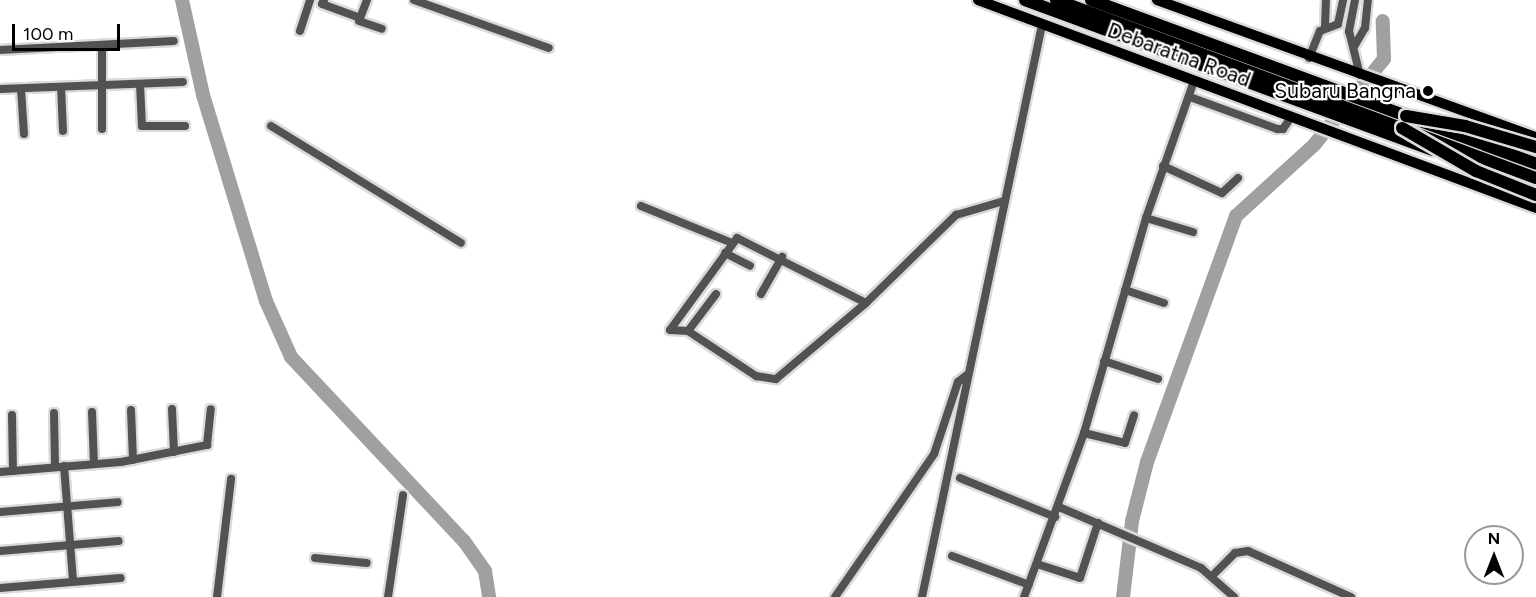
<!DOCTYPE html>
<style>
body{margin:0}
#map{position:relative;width:1536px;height:597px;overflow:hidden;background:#fff;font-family:Figtree,sans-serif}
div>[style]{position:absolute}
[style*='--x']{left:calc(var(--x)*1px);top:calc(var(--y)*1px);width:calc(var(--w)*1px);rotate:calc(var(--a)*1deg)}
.river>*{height:14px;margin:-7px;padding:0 7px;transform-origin:7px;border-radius:7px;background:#a0a0a0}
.roads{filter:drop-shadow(2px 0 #dbdbdb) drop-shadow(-2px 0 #dbdbdb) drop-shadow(0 2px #dbdbdb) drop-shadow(0 -2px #dbdbdb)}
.minor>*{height:8px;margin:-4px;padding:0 4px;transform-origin:4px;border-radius:4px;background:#525252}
.major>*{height:10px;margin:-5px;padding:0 5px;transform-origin:5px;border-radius:5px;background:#000}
.highway>*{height:12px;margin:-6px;padding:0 6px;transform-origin:6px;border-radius:6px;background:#000}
.bridges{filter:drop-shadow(2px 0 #dbdbdb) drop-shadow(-2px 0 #dbdbdb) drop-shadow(0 2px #dbdbdb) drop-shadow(0 -2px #dbdbdb)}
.highway-bridge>*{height:12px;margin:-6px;padding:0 6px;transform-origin:6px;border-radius:6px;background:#000}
.dots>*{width:16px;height:16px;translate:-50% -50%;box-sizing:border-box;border:3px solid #fff;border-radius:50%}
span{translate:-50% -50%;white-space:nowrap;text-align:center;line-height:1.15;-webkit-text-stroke:4.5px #fff;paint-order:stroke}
.street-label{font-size:21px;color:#000}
.poi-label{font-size:21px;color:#000}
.right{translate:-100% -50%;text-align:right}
.north{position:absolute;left:1464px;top:525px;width:60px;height:60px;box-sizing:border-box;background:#fff;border:2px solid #999;border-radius:50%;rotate:0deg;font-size:16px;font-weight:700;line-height:24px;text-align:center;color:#000}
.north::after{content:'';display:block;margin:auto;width:21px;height:27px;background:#000;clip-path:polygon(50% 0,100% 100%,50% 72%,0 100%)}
.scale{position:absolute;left:12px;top:24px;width:108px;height:27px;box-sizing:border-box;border:3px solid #000;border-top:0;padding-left:8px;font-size:18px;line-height:21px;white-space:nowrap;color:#000;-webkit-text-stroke:4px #fff;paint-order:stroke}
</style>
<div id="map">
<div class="river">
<div style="--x:182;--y:0;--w:97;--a:77.5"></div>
<div style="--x:203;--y:95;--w:215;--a:73"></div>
<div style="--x:266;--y:301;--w:61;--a:65.9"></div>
<div style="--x:291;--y:357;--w:253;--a:46.8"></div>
<div style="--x:464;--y:541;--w:37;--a:55"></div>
<div style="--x:485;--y:571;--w:26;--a:81"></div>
<div style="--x:1123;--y:597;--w:77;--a:-83.2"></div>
<div style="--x:1132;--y:521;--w:61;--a:-75.7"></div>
<div style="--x:1147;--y:462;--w:262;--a:-70.1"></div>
<div style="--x:1236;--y:216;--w:105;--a:-42.3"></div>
<div style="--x:1314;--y:145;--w:111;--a:-50.9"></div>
<div style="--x:1384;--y:59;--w:38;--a:-92"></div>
</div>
<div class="roads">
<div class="minor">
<div style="--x:324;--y:0;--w:4;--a:117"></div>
<div style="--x:322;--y:4;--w:40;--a:20.2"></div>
<div style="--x:367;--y:0;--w:22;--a:111"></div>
<div style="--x:359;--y:21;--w:24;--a:19"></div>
<div style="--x:414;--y:0;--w:143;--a:19.6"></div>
<div style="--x:1355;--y:0;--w:32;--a:101"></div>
<div style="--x:1349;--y:31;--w:45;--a:76"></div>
<div style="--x:1325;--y:27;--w:27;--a:-88"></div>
<div style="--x:300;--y:31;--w:33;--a:-72"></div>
<div style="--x:102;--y:45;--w:84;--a:90"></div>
<div style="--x:1355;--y:45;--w:20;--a:-60"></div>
<div style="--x:1365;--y:28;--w:28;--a:-84"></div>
<div style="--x:0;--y:50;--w:174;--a:-3"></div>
<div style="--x:1309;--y:58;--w:29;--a:-68"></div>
<div style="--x:1320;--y:31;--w:19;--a:-21"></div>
<div style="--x:1338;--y:24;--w:25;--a:-78"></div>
<div style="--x:140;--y:84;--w:42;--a:87.3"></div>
<div style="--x:142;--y:126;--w:43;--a:0"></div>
<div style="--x:61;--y:87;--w:44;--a:87.4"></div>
<div style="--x:0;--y:89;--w:183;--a:-2.2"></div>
<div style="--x:21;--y:89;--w:45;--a:86.2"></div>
<div style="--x:1190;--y:97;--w:93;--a:20.2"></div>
<div style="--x:1277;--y:129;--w:6;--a:0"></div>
<div style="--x:1283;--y:129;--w:14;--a:-56"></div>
<div style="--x:271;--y:126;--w:223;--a:31.6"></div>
<div style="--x:1163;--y:166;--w:65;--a:24.6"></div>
<div style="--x:1222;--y:193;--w:22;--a:-43"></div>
<div style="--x:641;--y:206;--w:98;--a:22.1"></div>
<div style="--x:1146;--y:218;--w:49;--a:16.6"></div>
<div style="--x:725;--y:253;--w:28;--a:27"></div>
<div style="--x:1125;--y:290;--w:41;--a:18.4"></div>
<div style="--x:716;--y:294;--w:46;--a:127.1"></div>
<div style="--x:688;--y:331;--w:82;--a:33.5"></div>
<div style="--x:756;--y:376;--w:20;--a:9"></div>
<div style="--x:776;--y:379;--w:118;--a:-40.2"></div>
<div style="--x:866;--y:303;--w:126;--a:-44.4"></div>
<div style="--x:956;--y:215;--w:50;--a:-16.3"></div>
<div style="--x:761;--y:294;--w:43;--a:-60.4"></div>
<div style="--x:688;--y:331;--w:18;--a:-177"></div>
<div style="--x:670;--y:330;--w:114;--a:-53.9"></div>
<div style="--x:737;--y:238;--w:144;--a:26.7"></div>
<div style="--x:1104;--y:361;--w:57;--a:18.4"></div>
<div style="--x:172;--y:409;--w:43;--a:87.3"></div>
<div style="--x:131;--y:410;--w:50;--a:87.7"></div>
<div style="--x:92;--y:412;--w:52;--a:87.8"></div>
<div style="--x:54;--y:413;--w:54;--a:88.9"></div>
<div style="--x:12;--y:415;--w:56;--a:89"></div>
<div style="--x:1084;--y:433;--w:42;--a:13.7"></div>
<div style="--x:1125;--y:443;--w:29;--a:-72"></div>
<div style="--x:64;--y:466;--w:115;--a:85.5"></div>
<div style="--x:0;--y:472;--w:121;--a:-4.7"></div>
<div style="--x:121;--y:462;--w:88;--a:-11.2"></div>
<div style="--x:207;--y:445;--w:36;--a:-84"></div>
<div style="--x:960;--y:478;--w:103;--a:22.3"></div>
<div style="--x:1059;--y:507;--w:155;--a:23.2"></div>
<div style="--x:1201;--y:568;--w:44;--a:41.3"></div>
<div style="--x:0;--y:512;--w:118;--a:-4.8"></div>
<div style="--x:0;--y:551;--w:119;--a:-4.8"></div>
<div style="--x:952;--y:556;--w:82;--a:20.6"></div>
<div style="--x:315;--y:558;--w:52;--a:5.5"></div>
<div style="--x:1037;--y:564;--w:45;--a:18"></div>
<div style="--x:1080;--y:578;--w:58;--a:-71.9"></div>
<div style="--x:1213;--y:575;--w:31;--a:-45"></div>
<div style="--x:1235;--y:553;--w:13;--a:-9"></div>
<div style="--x:1248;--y:551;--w:113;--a:24.1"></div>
<div style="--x:0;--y:588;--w:121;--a:-4.7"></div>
<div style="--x:217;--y:597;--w:119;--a:-83.2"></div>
<div style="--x:388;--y:597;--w:103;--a:-81.6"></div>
<div style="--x:835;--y:597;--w:174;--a:-55.3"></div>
<div style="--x:934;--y:454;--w:76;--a:-71.6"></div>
<div style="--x:958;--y:382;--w:11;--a:-38"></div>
<div style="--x:922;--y:597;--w:584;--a:-78.15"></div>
<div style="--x:1024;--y:597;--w:175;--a:-69.9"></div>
<div style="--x:1084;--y:433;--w:224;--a:-73.9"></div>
<div style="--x:1146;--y:218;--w:145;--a:-70.7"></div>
</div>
<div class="major">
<div style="--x:978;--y:0;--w:596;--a:20.44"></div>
<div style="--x:1157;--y:0;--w:403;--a:19.9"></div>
</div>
<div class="highway">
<div style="--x:1025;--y:0;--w:434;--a:20.2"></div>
<div style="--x:1056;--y:0;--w:512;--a:20.35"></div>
<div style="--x:1091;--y:0;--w:474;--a:20.2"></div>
</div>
</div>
<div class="bridges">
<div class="highway-bridge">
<div style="--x:1406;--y:116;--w:60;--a:9.6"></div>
<div style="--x:1465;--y:126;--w:74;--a:16.5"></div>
<div style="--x:1402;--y:128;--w:86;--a:30.2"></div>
<div style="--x:1476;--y:171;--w:65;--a:21.8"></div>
</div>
</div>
<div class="dots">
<div style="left:1428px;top:91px;background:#000"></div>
</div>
<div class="street-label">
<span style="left:1179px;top:55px;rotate:20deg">Debaratna Road</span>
</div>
<div class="poi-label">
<span class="right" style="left:1416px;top:91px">Subaru Bangna</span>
</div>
<div class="north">N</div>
<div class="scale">100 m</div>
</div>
